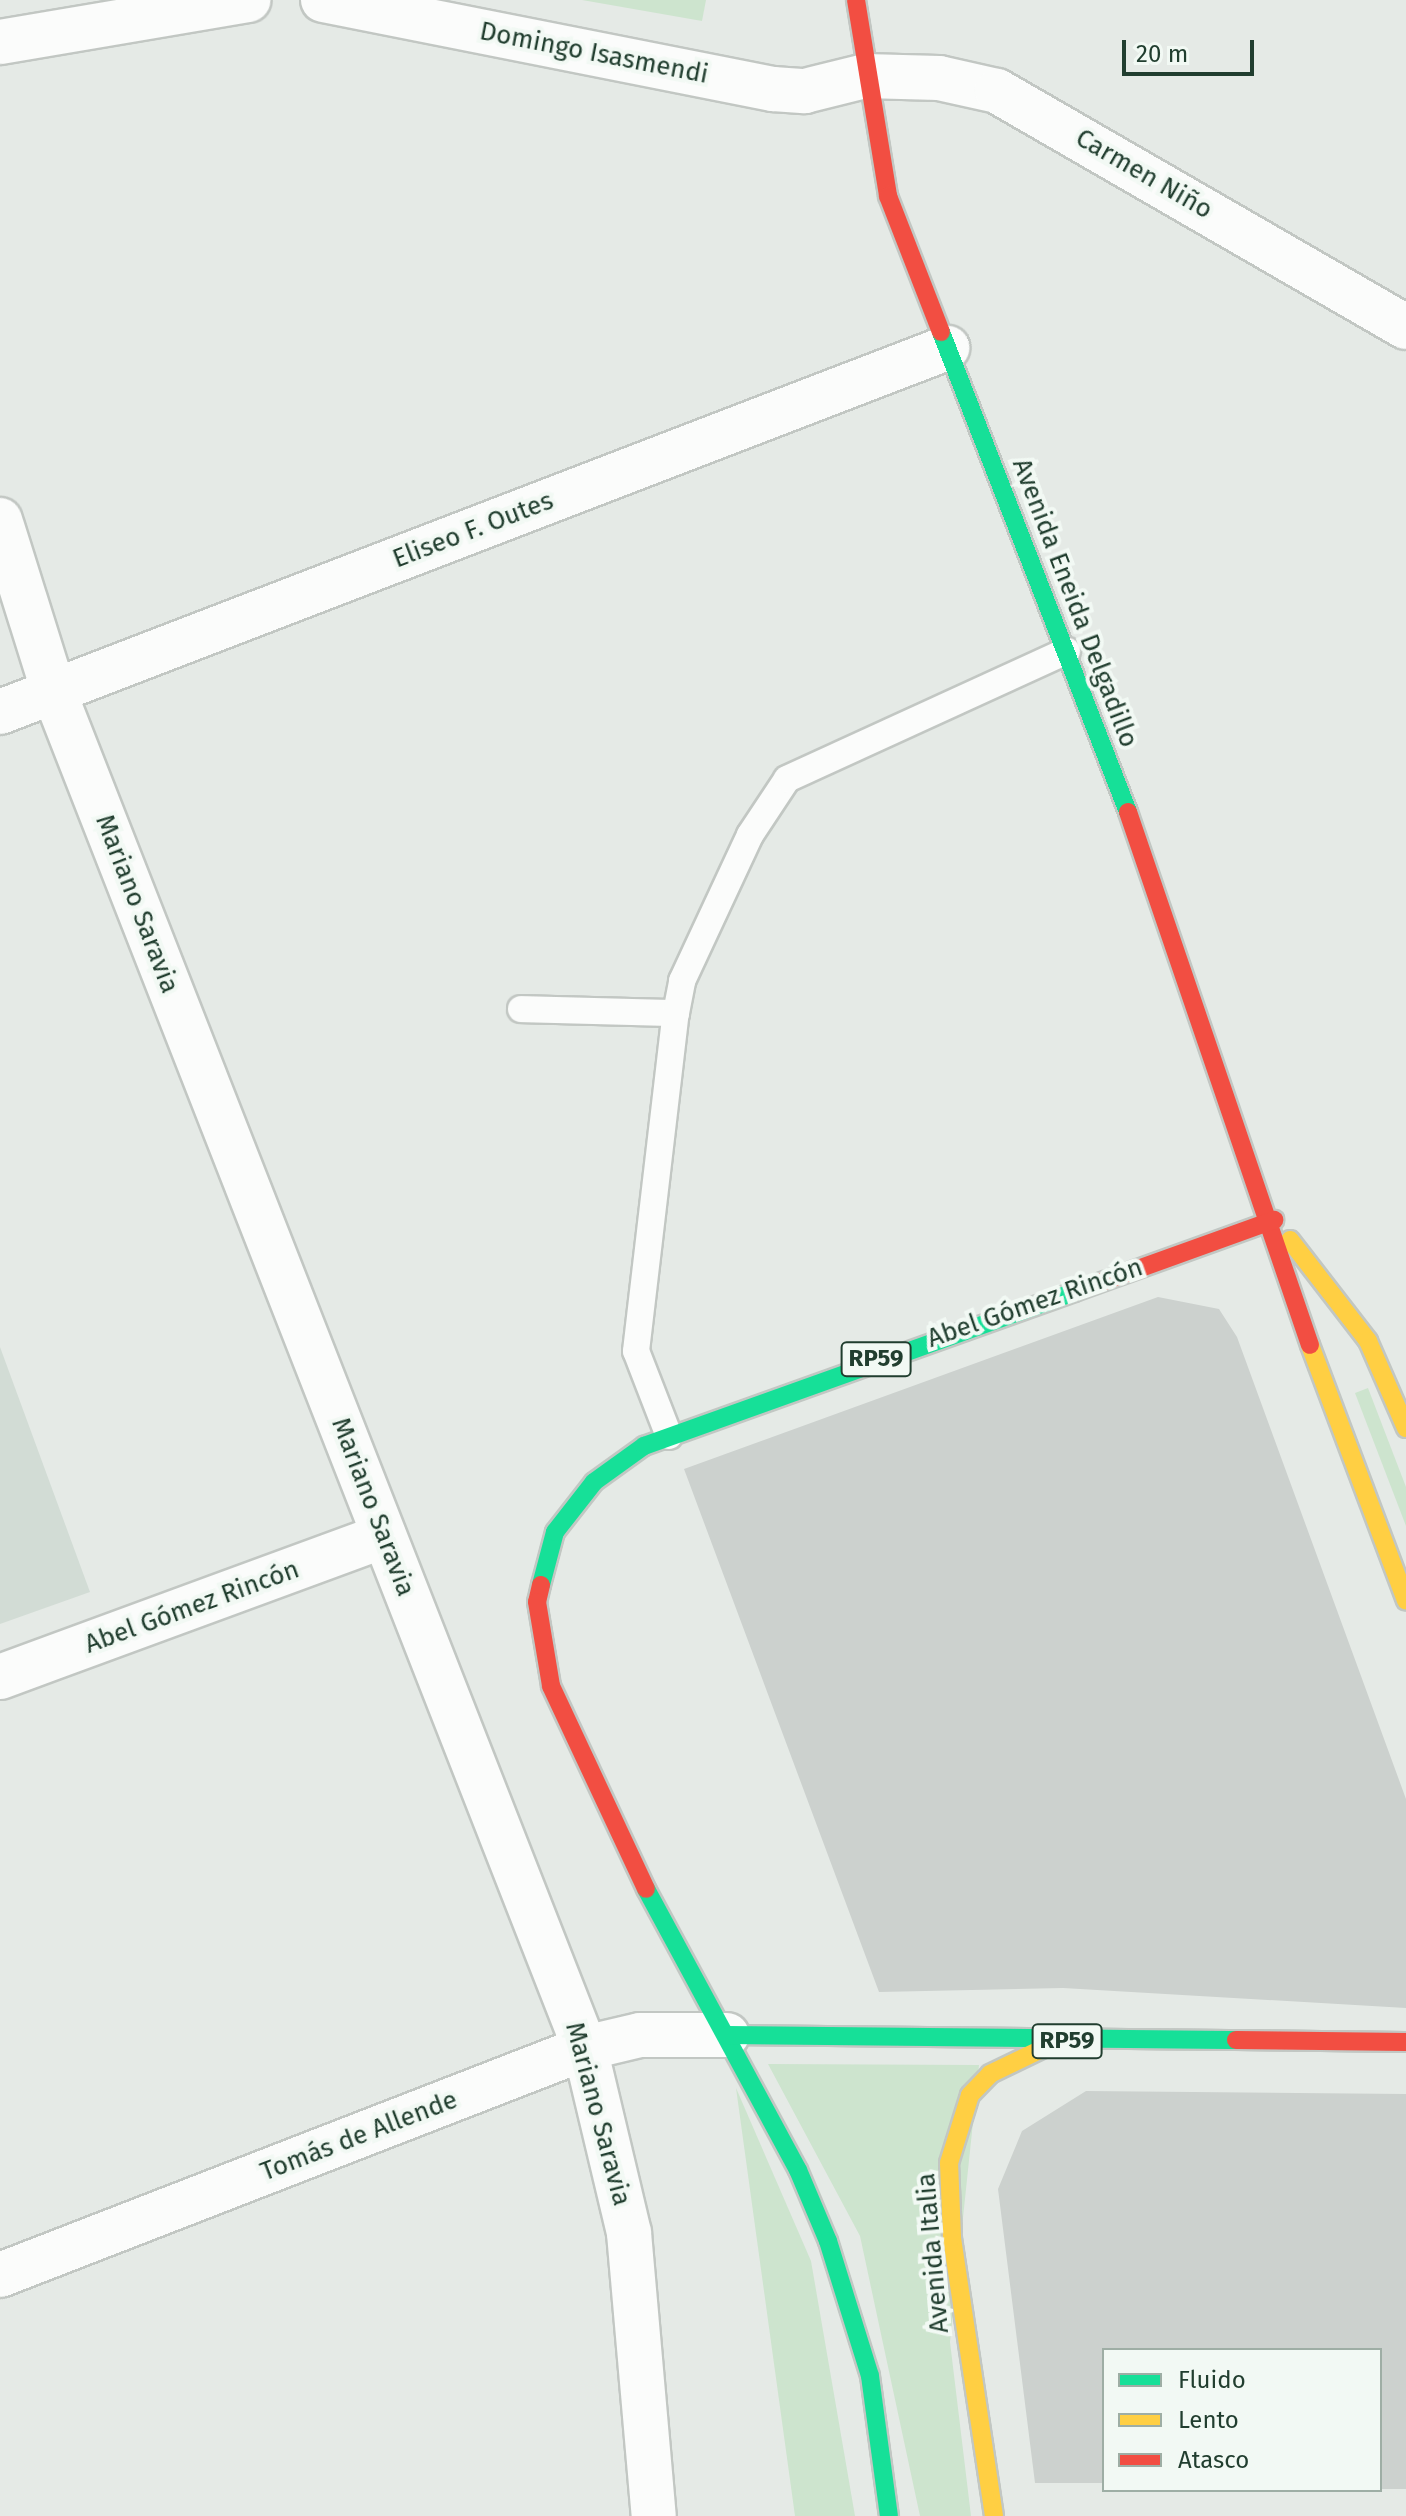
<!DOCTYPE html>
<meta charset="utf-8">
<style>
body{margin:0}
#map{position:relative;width:1406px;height:2516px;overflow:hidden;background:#e5eae6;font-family:"Fira Sans",sans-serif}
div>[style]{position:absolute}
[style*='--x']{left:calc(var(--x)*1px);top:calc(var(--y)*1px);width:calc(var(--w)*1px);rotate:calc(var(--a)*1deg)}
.built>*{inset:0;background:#d2dcd5}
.green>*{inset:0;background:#cde4ce}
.building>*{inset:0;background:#ccd1ce}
.roads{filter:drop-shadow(2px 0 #c2c7c3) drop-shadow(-2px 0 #c2c7c3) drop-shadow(0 2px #c2c7c3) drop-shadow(0 -2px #c2c7c3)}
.lane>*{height:26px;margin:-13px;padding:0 13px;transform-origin:13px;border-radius:13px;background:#fbfcfb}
.street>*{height:44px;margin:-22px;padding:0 22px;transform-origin:22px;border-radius:22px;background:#fbfcfb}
.fast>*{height:18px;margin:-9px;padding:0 9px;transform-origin:9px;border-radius:9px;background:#16e098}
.slow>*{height:18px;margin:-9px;padding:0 9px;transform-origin:9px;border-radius:9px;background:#ffcf43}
.jam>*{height:18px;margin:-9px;padding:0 9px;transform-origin:9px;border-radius:9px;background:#f24e42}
span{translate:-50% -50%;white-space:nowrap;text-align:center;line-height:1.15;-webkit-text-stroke:8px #f2f9f4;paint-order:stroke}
.shield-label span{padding:2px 6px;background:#f2f9f4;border:2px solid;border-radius:6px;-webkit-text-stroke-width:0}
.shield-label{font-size:24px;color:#213e2f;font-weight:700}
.street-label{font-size:26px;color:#213e2f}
.legend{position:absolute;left:1102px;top:2348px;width:280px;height:144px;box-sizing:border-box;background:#f2f9f4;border:2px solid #9eaea5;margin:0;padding:10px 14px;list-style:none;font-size:24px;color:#213e2f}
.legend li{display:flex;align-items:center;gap:16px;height:40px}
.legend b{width:40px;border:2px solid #9eaea5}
.scale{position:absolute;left:1122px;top:40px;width:132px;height:36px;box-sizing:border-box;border:4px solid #213e2f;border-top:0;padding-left:10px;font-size:24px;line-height:28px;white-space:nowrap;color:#213e2f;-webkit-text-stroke:6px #f2f9f4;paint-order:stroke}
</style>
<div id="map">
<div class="built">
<div style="clip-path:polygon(0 1347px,90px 1592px,0 1624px)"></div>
</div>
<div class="green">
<div style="clip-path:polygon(582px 0,706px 0,702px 21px)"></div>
<div style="clip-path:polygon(1368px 1388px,1406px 1487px,1406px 1526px,1355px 1393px)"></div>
<div style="clip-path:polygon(768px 2064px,979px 2065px,950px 2342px,971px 2516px,920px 2516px,860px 2236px)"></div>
<div style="clip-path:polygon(736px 2088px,811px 2261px,855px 2516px,795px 2516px)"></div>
</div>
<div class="building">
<div style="clip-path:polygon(1158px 1297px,1219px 1309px,1237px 1337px,1406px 1799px,1406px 2008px,1063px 1988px,879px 1992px,684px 1469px)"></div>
<div style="clip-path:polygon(1086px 2091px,1406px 2094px,1406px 2489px,1380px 2489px,1380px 2350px,1104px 2350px,1104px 2483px,1035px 2483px,998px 2189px,1022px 2131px)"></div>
</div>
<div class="roads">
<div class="lane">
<div style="--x:521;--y:1009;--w:155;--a:1.5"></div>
<div style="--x:669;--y:1436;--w:91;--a:-111.2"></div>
<div style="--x:636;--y:1351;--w:340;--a:-83.3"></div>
<div style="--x:676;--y:1013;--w:33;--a:-79"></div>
<div style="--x:682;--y:981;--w:161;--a:-65"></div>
<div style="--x:750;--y:835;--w:67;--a:-56.5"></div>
<div style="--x:787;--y:779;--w:308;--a:-24.6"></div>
</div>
<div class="street">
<div style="--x:323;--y:0;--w:459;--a:11.2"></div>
<div style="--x:773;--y:89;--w:32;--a:4"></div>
<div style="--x:805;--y:91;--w:62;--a:-14"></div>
<div style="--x:865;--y:76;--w:74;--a:1.5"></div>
<div style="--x:939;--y:78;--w:59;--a:12.6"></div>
<div style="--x:997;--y:91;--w:472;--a:30"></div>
<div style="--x:0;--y:42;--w:252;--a:-9.6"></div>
<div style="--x:0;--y:520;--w:180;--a:72.6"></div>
<div style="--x:54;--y:692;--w:1456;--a:68.62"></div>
<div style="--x:585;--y:2048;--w:190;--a:76.6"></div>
<div style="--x:629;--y:2233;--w:284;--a:85"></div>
<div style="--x:0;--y:712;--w:1015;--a:-21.03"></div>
<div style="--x:0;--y:1677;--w:409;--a:-20.2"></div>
<div style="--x:0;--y:2275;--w:627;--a:-21.21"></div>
<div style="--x:585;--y:2048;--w:57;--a:-13.3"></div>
<div style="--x:640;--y:2035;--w:87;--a:0"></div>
</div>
<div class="fast">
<div style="--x:941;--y:332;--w:515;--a:68.71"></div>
<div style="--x:541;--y:1585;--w:55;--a:-75.2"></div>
<div style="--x:555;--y:1532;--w:63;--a:-52"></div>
<div style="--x:594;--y:1482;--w:62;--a:-35.8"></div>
<div style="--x:644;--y:1446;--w:457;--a:-19.7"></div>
<div style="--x:646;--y:1889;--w:319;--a:61.6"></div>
<div style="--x:798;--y:2170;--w:77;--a:67.1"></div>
<div style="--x:828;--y:2241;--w:141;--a:72.7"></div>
<div style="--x:870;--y:2376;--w:141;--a:82.3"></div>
<div style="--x:727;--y:2035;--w:509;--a:0.56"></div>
</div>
<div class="slow">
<div style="--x:1290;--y:1240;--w:128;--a:52.3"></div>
<div style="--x:1368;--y:1341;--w:95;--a:66.4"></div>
<div style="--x:1310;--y:1345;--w:273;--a:69.4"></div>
<div style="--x:994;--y:2516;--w:282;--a:-98.6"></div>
<div style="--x:952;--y:2237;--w:74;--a:-92.3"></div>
<div style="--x:949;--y:2163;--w:71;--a:-72.8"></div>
<div style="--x:970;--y:2095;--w:29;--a:-46"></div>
<div style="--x:990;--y:2074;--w:64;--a:-25.8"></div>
</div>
<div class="jam">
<div style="--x:856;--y:0;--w:199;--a:80.7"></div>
<div style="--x:888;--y:196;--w:146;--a:68.7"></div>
<div style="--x:1128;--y:812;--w:563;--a:71.15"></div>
<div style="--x:1074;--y:1292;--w:213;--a:-19.8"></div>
<div style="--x:541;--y:1585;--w:17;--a:103"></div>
<div style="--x:537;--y:1602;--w:85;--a:80.5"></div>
<div style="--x:551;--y:1686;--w:224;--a:64.9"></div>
<div style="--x:1236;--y:2040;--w:170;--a:0.7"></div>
</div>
</div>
<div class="shield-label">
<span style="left:876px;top:1359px">RP59</span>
<span style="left:1067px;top:2041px">RP59</span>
</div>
<div class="street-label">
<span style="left:594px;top:53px;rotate:11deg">Domingo Isasmendi</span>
<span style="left:1144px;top:174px;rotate:30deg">Carmen Niño</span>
<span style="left:473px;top:530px;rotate:-21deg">Eliseo F. Outes</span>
<span style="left:1075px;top:603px;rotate:69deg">Avenida Eneida Delgadillo</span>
<span style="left:137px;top:904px;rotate:69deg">Mariano Saravia</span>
<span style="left:1035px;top:1303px;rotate:-19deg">Abel Gómez Rincón</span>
<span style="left:373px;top:1507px;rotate:69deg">Mariano Saravia</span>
<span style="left:192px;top:1607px;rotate:-20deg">Abel Gómez Rincón</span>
<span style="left:598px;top:2114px;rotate:75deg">Mariano Saravia</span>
<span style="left:359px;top:2136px;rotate:-21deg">Tomás de Allende</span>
<span style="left:933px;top:2253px;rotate:-95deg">Avenida Italia</span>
</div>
<ul class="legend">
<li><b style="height:10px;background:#16e098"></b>Fluido</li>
<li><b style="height:10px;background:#ffcf43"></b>Lento</li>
<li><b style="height:10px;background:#f24e42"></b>Atasco</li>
</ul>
<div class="scale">20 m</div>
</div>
